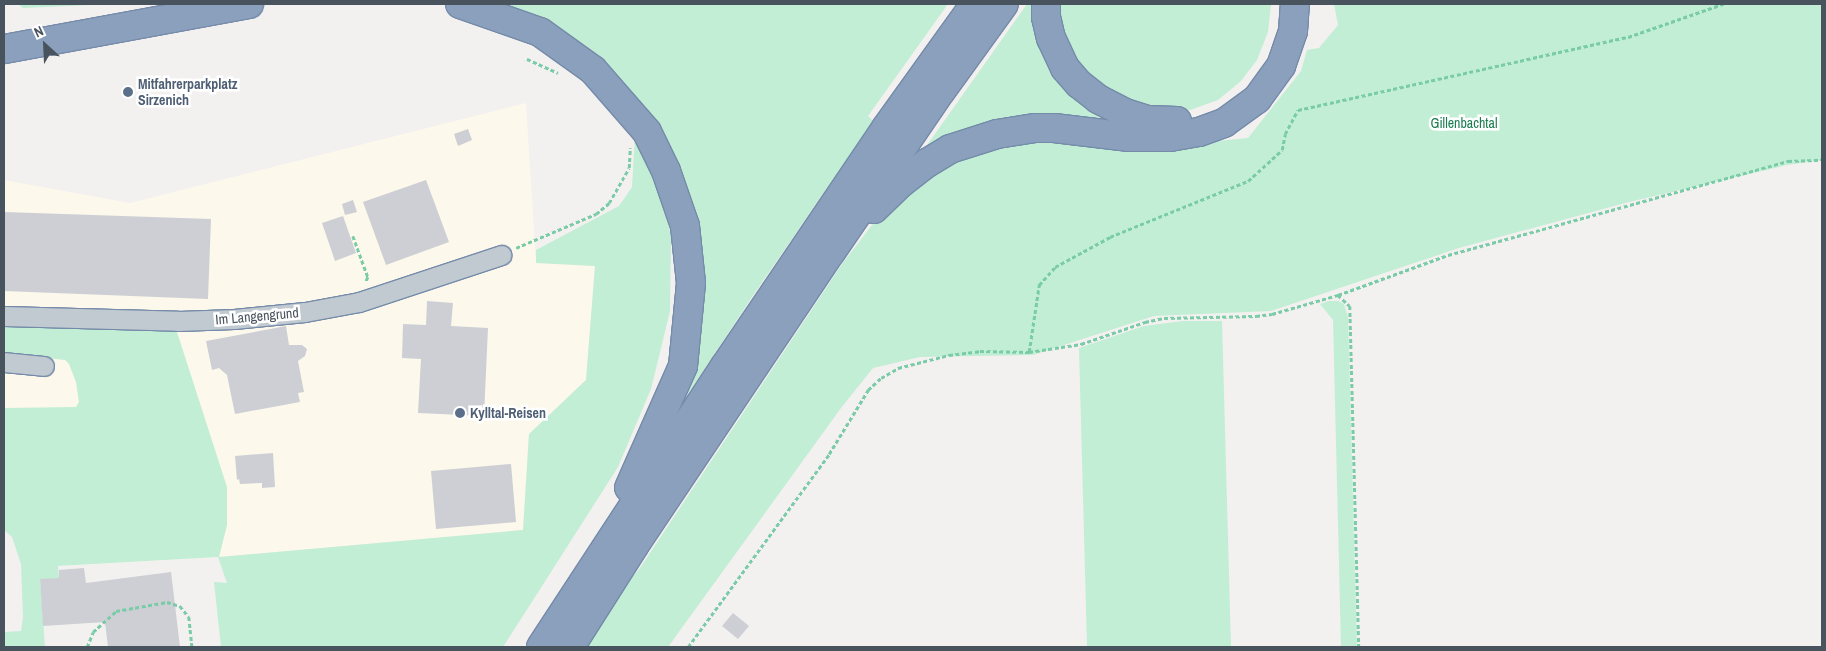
<!DOCTYPE html>
<style>
body{margin:0}
#map{position:relative;width:1826px;height:651px;overflow:hidden;background:#f3f0f0;font-family:"Archivo Narrow",sans-serif}
div>[style]{position:absolute}
[style*='--x']{left:calc(var(--x)*1px);top:calc(var(--y)*1px);width:calc(var(--w)*1px);rotate:calc(var(--a)*1deg)}
.commercial>*{inset:0;background:#fcf8eb}
.green>*{inset:0;background:#c1eed4}
.building>*{inset:0;background:#cdcfd4}
.path>*{height:2.5px;margin-top:-1.25px;transform-origin:0;background:repeating-linear-gradient(90deg,#7acba7 0 4px,transparent 0 6.5px)}
.roads{filter:drop-shadow(1px 0 #758ba9) drop-shadow(-1px 0 #758ba9) drop-shadow(0 1px #758ba9) drop-shadow(0 -1px #758ba9)}
.minor>*{height:19px;margin:-9.5px;padding:0 9.5px;transform-origin:9.5px;border-radius:9.5px;background:#c1cad1}
.highway>*{height:28px;margin:-14px;padding:0 14px;transform-origin:14px;border-radius:14px;background:#8aa0bd}
.dots>*{width:14px;height:14px;translate:-50% -50%;box-sizing:border-box;border:2px solid #fff;border-radius:50%}
span{translate:-50% -50%;white-space:nowrap;text-align:center;line-height:1.15;-webkit-text-stroke:5px #fff;paint-order:stroke}
.service-label{font-size:14px;color:#4e5e75;font-weight:700}
.left{translate:0 -50%;text-align:left}
.park-label{font-size:14px;color:#1b7d50}
.street-label{font-size:14px;color:#49535d}
.frame{position:absolute;inset:0;border:5px solid #49535d;pointer-events:none}
.north{position:absolute;left:20px;top:20px;width:50px;height:50px;-webkit-text-stroke:4px #fff;paint-order:stroke;rotate:335deg;font-size:14px;font-weight:700;line-height:20px;text-align:center;color:#49535d}
.north::after{content:'';display:block;margin:auto;width:18px;height:22px;background:#49535d;clip-path:polygon(50% 0,100% 100%,50% 72%,0 100%)}
</style>
<div id="map">
<div class="commercial">
<div style="clip-path:polygon(526px 103px,536px 262px,595px 266px,586px 380px,529px 434px,523px 530px,219px 557px,28px 568px,4px 501px,4px 180px,130px 203px)"></div>
</div>
<div class="green">
<div style="clip-path:polygon(18px 4px,114px 4px,23px 8px)"></div>
<div style="clip-path:polygon(496px 4px,948px 4px,868px 116px,873px 121px,754px 294px,678px 409px,695px 355px,669px 152px)"></div>
<div style="clip-path:polygon(1027px 4px,1040px 4px,1042px 26px,1128px 123px,920px 155px)"></div>
<div style="clip-path:polygon(1056px 4px,1271px 4px,1268px 32px,1257px 60px,1241px 81px,1218px 100px,1190px 110px,1161px 115px,1105px 98px,1064px 50px)"></div>
<div style="clip-path:polygon(1334px 4px,1822px 4px,1822px 160px,1787px 165px,1629px 202px,1459px 248px,1271px 311px,1154px 316px,1033px 355px,920px 357px,873px 368px,841px 408px,668px 647px,584px 647px,618px 594px,640px 568px,842px 264px,886px 207px,921px 174px,1002px 139px,1058px 136px,1144px 148px,1248px 138px,1301px 71px,1307px 50px,1319px 48px,1338px 25px)"></div>
<div style="clip-path:polygon(635px 135px,659px 185px,671px 236px,670px 311px,651px 389px,618px 467px,503px 647px,221px 647px,214px 582px,227px 583px,218px 557px,58px 566px,59px 578px,40px 580px,45px 647px,4px 647px,4px 632px,21px 631px,23px 617px,21px 564px,12px 537px,4px 530px,5px 408px,76px 407px,79px 402px,76px 382px,69px 364px,65px 360px,4px 353px,4px 322px,176px 329px,227px 487px,227px 525px,219px 557px,523px 530px,529px 434px,586px 380px,595px 266px,536px 263px,536px 250px,619px 206px,632px 187px)"></div>
<div style="clip-path:polygon(1329px 301px,1338px 301px,1344px 304px,1348px 317px,1357px 647px,1341px 647px,1333px 320px,1320px 304px)"></div>
<div style="clip-path:polygon(1183px 321px,1222px 321px,1231px 647px,1087px 647px,1079px 348px,1144px 326px)"></div>
</div>
<div class="building">
<div style="clip-path:polygon(468px 129px,472px 140px,458px 146px,454px 134px)"></div>
<div style="clip-path:polygon(426px 180px,449px 242px,386px 265px,363px 202px)"></div>
<div style="clip-path:polygon(353px 200px,357px 212px,345px 215px,342px 204px)"></div>
<div style="clip-path:polygon(4px 212px,211px 219px,208px 299px,4px 291px)"></div>
<div style="clip-path:polygon(343px 216px,356px 253px,335px 261px,322px 223px)"></div>
<div style="clip-path:polygon(427px 301px,453px 303px,451px 326px,488px 328px,484px 416px,418px 413px,421px 359px,402px 358px,403px 324px,426px 325px)"></div>
<div style="clip-path:polygon(286px 326px,289px 345px,302px 345px,307px 349px,305px 356px,298px 361px,304px 392px,298px 393px,300px 402px,235px 414px,227px 375px,219px 368px,212px 370px,206px 341px)"></div>
<div style="clip-path:polygon(273px 453px,275px 487px,262px 488px,262px 483px,240px 484px,239px 479px,237px 480px,235px 456px)"></div>
<div style="clip-path:polygon(511px 464px,516px 522px,436px 529px,431px 471px)"></div>
<div style="clip-path:polygon(84px 568px,86px 583px,171px 572px,180px 647px,108px 647px,105px 622px,43px 626px,40px 579px,59px 578px,59px 570px)"></div>
<div style="clip-path:polygon(733px 613px,749px 626px,738px 639px,722px 626px)"></div>
</div>
<div class="path">
<div style="--x:527;--y:59;--w:34;--a:24"></div>
<div style="--x:353;--y:236;--w:44;--a:69.9"></div>
<div style="--x:368;--y:277;--w:5;--a:112"></div>
<div style="--x:516;--y:248;--w:87;--a:-23"></div>
<div style="--x:596;--y:214;--w:17;--a:-40"></div>
<div style="--x:609;--y:203;--w:40;--a:-60.3"></div>
<div style="--x:629;--y:168;--w:20;--a:-87"></div>
<div style="--x:1338;--y:295;--w:117;--a:-20"></div>
<div style="--x:1448;--y:255;--w:117;--a:-15.3"></div>
<div style="--x:1561;--y:224;--w:236;--a:-15.5"></div>
<div style="--x:1788;--y:161;--w:34;--a:-2"></div>
<div style="--x:1029;--y:352;--w:68;--a:-81.5"></div>
<div style="--x:1039;--y:285;--w:24;--a:-48"></div>
<div style="--x:1055;--y:267;--w:63;--a:-28.6"></div>
<div style="--x:1110;--y:237;--w:149;--a:-22.1"></div>
<div style="--x:1248;--y:181;--w:46;--a:-42.4"></div>
<div style="--x:1282;--y:150;--w:16;--a:-79"></div>
<div style="--x:1285;--y:134;--w:27;--a:-62"></div>
<div style="--x:1298;--y:110;--w:338;--a:-12.5"></div>
<div style="--x:1628;--y:37;--w:101;--a:-19.2"></div>
<div style="--x:87;--y:647;--w:16;--a:-68"></div>
<div style="--x:93;--y:632;--w:31;--a:-42"></div>
<div style="--x:116;--y:611;--w:52;--a:-10"></div>
<div style="--x:167;--y:602;--w:14;--a:17"></div>
<div style="--x:180;--y:606;--w:14;--a:51"></div>
<div style="--x:189;--y:617;--w:30;--a:84"></div>
<div style="--x:688;--y:647;--w:239;--a:-53.8"></div>
<div style="--x:829;--y:454;--w:75;--a:-58.6"></div>
<div style="--x:868;--y:390;--w:18;--a:-43"></div>
<div style="--x:881;--y:378;--w:20;--a:-30"></div>
<div style="--x:898;--y:368;--w:53;--a:-14.3"></div>
<div style="--x:949;--y:355;--w:31;--a:-7"></div>
<div style="--x:980;--y:351;--w:49;--a:1.2"></div>
<div style="--x:1029;--y:352;--w:53;--a:-8.7"></div>
<div style="--x:1081;--y:344;--w:68;--a:-19"></div>
<div style="--x:1145;--y:322;--w:19;--a:-12"></div>
<div style="--x:1164;--y:318;--w:92;--a:-1.2"></div>
<div style="--x:1256;--y:316;--w:16;--a:-7"></div>
<div style="--x:1272;--y:314;--w:69;--a:-16.1"></div>
<div style="--x:1338;--y:295;--w:16;--a:43"></div>
<div style="--x:1350;--y:306;--w:341;--a:88.5"></div>
</div>
<div class="roads">
<div class="minor">
<div style="--x:4;--y:316;--w:174;--a:1.6"></div>
<div style="--x:178;--y:321;--w:56;--a:-2"></div>
<div style="--x:234;--y:319;--w:71;--a:-5.6"></div>
<div style="--x:305;--y:312;--w:55;--a:-10.5"></div>
<div style="--x:359;--y:302;--w:150;--a:-18.3"></div>
<div style="--x:4;--y:362;--w:40;--a:5.7"></div>
</div>
<div class="highway">
<div style="--x:460;--y:4;--w:85;--a:19.3"></div>
<div style="--x:540;--y:32;--w:65;--a:35.6"></div>
<div style="--x:593;--y:70;--w:82;--a:48.9"></div>
<div style="--x:647;--y:132;--w:43;--a:64"></div>
<div style="--x:666;--y:171;--w:58;--a:70.9"></div>
<div style="--x:685;--y:226;--w:57;--a:84"></div>
<div style="--x:691;--y:283;--w:83;--a:95.5"></div>
<div style="--x:683;--y:366;--w:133;--a:113.9"></div>
<div style="--x:1046;--y:4;--w:13;--a:90"></div>
<div style="--x:1046;--y:17;--w:22;--a:77"></div>
<div style="--x:1051;--y:38;--w:33;--a:65"></div>
<div style="--x:1065;--y:68;--w:21;--a:49"></div>
<div style="--x:1079;--y:84;--w:24;--a:38"></div>
<div style="--x:1098;--y:99;--w:30;--a:27"></div>
<div style="--x:1125;--y:113;--w:24;--a:17"></div>
<div style="--x:1148;--y:120;--w:29;--a:2"></div>
<div style="--x:4;--y:49;--w:249;--a:-10.4"></div>
<div style="--x:874;--y:209;--w:37;--a:-44"></div>
<div style="--x:901;--y:183;--w:33;--a:-38"></div>
<div style="--x:927;--y:163;--w:27;--a:-31"></div>
<div style="--x:950;--y:149;--w:49;--a:-17.7"></div>
<div style="--x:997;--y:134;--w:39;--a:-9"></div>
<div style="--x:1036;--y:128;--w:18;--a:0"></div>
<div style="--x:1054;--y:128;--w:76;--a:6.8"></div>
<div style="--x:1129;--y:137;--w:41;--a:0"></div>
<div style="--x:1170;--y:137;--w:29;--a:-10"></div>
<div style="--x:1199;--y:132;--w:27;--a:-20"></div>
<div style="--x:1224;--y:123;--w:41;--a:-36"></div>
<div style="--x:1257;--y:99;--w:41;--a:-54"></div>
<div style="--x:1281;--y:66;--w:37;--a:-71"></div>
<div style="--x:1293;--y:31;--w:27;--a:-86"></div>
<div style="--x:541;--y:647;--w:336;--a:-56.8"></div>
<div style="--x:725;--y:366;--w:287;--a:-55.9"></div>
<div style="--x:886;--y:128;--w:153;--a:-54.3"></div>
<div style="--x:570;--y:647;--w:120;--a:-57.6"></div>
<div style="--x:634;--y:546;--w:354;--a:-56.2"></div>
<div style="--x:831;--y:252;--w:195;--a:-55.7"></div>
<div style="--x:941;--y:91;--w:107;--a:-54.1"></div>
</div>
</div>
<div class="dots">
<div style="left:128px;top:92px;background:#5c6f8a"></div>
<div style="left:460px;top:413px;background:#5c6f8a"></div>
</div>
<div class="service-label">
<span class="left" style="left:138px;top:92px">Mitfahrerparkplatz<br>Sirzenich</span>
<span class="left" style="left:470px;top:413px">Kylltal-Reisen</span>
</div>
<div class="park-label">
<span style="left:1464px;top:123px">Gillenbachtal</span>
</div>
<div class="street-label">
<span style="left:257px;top:316px;rotate:-5deg">Im Langengrund</span>
</div>
<div class="frame"></div>
<div class="north">N</div>
</div>
